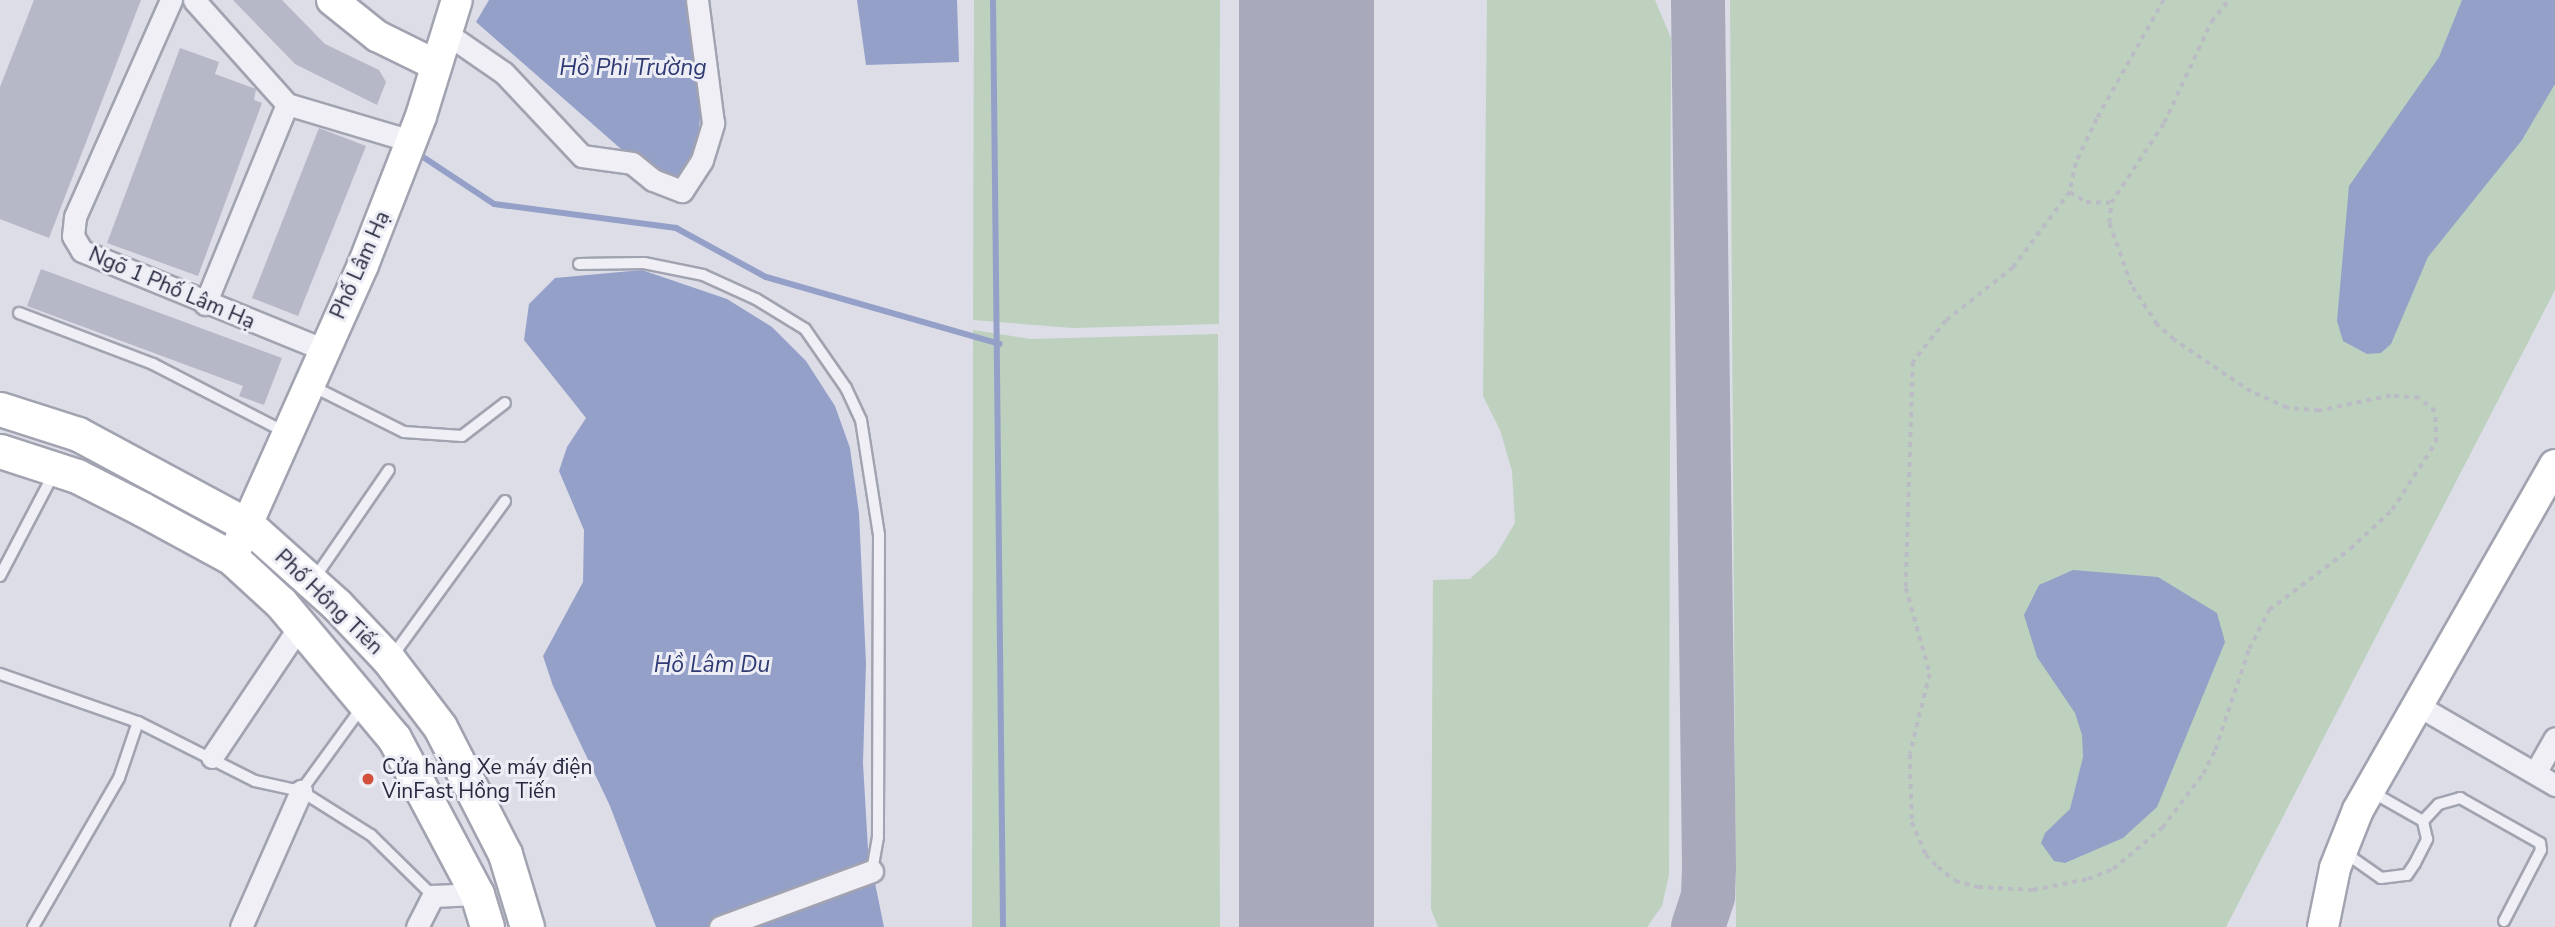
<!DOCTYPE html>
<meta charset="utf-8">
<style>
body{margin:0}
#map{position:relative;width:2555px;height:927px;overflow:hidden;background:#dcdde7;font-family:"Nunito Sans",sans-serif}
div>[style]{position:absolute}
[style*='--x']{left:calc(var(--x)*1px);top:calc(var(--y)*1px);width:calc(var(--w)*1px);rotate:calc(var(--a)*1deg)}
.green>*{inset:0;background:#bdd1be}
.water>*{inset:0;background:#95a0c9}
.stream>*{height:6px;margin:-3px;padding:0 3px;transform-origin:3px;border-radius:3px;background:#95a0c9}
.taxiway>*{height:54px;margin:-27px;padding:0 27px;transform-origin:27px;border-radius:27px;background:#a8aabc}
.runway>*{height:135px;margin:-67.5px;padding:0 67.5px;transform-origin:67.5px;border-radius:67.5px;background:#a8aabc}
.building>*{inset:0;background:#b6b8c7}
.path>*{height:3.5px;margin-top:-1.75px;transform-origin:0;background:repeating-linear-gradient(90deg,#bbbbc5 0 5px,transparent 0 10px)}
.roads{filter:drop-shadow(2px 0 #a2a3b1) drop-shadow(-2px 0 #a2a3b1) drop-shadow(0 2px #a2a3b1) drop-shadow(0 -2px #a2a3b1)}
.lane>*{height:10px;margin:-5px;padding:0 5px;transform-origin:5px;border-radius:5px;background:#efeff5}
.street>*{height:21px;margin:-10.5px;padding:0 10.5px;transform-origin:10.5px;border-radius:10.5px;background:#efeff5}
.secondary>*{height:30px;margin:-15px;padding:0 15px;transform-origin:15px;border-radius:15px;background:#fff}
.primary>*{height:33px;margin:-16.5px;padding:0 16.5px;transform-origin:16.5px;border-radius:16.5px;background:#fff}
.dots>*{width:19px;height:19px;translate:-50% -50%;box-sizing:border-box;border:4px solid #ecedf5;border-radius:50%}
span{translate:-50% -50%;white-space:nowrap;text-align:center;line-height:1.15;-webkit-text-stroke:6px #ecedf5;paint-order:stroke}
.street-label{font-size:21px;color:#26283e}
.poi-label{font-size:21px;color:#26283e}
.left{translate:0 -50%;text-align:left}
.water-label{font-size:23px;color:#2f3a73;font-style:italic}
</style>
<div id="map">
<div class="green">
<div style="clip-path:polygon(974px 0,1220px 0,1219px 324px,1073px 328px,973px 320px)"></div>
<div style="clip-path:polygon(1487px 0,1655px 0,1671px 38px,1669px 875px,1662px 906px,1647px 927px,1438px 927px,1431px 909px,1433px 580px,1470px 579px,1496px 555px,1515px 523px,1512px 471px,1500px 430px,1483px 396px)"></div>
<div style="clip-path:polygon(1730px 0,2555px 0,2555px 290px,2226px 927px,1736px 927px)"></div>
<div style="clip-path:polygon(973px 330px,1030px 339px,1218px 334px,1220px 927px,972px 927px)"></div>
</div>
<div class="water">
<div style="clip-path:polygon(489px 0,695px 0,702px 91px,697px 156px,682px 183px,653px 177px,476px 22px)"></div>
<div style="clip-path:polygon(857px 0,957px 0,959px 62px,866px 65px)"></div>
<div style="clip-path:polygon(2462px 0,2555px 0,2555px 84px,2522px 140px,2428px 257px,2391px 344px,2381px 353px,2367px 354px,2343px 341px,2337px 321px,2349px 186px,2439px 57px)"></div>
<div style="clip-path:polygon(642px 270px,727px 299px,772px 327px,806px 361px,835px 406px,850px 448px,859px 513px,866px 663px,863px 763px,868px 849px,884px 927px,656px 927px,610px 806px,553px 686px,543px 656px,583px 582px,584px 530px,559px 471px,567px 447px,586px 418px,524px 340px,529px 304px,555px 278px)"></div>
<div style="clip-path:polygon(2073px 570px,2158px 577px,2217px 613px,2225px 642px,2157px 807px,2123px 838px,2065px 863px,2054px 861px,2041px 843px,2045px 833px,2070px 809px,2083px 757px,2082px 735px,2075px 713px,2037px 657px,2024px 615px,2039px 585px)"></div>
</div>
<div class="stream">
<div style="--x:993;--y:0;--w:927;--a:89.38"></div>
<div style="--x:417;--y:153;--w:92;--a:33.5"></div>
<div style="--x:494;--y:204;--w:184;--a:7.5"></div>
<div style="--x:676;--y:228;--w:102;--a:28.6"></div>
<div style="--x:766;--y:277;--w:243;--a:16"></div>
</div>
<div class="taxiway">
<div style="--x:1306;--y:851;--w:83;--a:65.9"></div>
<div style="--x:1698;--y:927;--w:33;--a:-72"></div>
<div style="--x:1708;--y:896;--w:30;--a:-88"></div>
<div style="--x:1709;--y:866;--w:866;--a:-90.73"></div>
</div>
<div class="runway">
<div style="--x:1306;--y:0;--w:927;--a:90"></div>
</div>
<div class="building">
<div style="clip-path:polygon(34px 0,141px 0,49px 238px,0 219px,0 87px)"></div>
<div style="clip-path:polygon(233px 0,282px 0,325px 44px,379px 70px,386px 82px,377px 105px,295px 64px)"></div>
<div style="clip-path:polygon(180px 48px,219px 62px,215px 74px,256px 89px,254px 100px,262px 103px,198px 276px,107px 243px)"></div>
<div style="clip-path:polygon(319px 128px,366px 146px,298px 316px,252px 298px)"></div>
<div style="clip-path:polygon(41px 269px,282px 358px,264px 405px,239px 396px,243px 386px,27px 306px)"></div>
</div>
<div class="path">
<div style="--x:2164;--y:0;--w:137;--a:119.4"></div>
<div style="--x:2097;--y:119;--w:49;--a:115.5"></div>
<div style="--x:2076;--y:163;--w:30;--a:102"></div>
<div style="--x:2070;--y:192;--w:95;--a:126.9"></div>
<div style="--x:2013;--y:268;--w:85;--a:141.7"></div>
<div style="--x:1946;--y:321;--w:53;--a:128.8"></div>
<div style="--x:1913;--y:362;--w:226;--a:91.8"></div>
<div style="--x:1906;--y:588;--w:89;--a:74.4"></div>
<div style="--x:1930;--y:674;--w:82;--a:104"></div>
<div style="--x:1910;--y:754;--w:68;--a:88.3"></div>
<div style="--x:1912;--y:822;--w:36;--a:67"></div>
<div style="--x:1926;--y:855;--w:17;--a:45"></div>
<div style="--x:1938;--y:867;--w:22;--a:39"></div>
<div style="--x:1955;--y:881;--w:24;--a:15"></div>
<div style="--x:1978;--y:887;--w:55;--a:3.1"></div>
<div style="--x:2033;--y:890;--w:56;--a:-11.3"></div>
<div style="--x:2088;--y:879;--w:27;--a:-22"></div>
<div style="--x:2113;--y:869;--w:64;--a:-39.9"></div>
<div style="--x:2162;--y:828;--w:68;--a:-52.8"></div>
<div style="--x:2203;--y:774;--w:27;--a:-63"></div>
<div style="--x:2215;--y:750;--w:107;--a:-71.4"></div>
<div style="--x:2249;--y:649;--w:44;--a:-62.9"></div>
<div style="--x:2269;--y:610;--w:101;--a:-37"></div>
<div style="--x:2350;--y:549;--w:57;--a:-42.9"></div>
<div style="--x:2392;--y:510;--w:81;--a:-57.1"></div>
<div style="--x:2436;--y:442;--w:30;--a:-92"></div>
<div style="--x:2435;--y:412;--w:21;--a:-139"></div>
<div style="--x:2419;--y:398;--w:28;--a:-176"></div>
<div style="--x:2391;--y:396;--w:74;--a:168.2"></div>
<div style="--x:2319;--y:411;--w:32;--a:-175"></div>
<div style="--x:2287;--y:408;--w:39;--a:-156"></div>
<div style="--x:2251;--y:392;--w:93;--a:-146"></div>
<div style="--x:2174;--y:340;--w:23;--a:-139"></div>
<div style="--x:2157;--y:325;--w:48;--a:-123"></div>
<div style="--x:2131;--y:285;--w:66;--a:-109.5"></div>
<div style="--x:2109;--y:223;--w:20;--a:-84"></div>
<div style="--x:2111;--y:203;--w:96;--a:-56.5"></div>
<div style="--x:2164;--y:123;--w:111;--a:-65"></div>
<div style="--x:2211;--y:22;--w:28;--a:-51"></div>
<div style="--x:2070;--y:192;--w:19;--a:32"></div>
<div style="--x:2086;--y:202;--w:24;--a:2"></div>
</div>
<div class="roads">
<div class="lane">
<div style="--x:579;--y:264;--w:65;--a:-0.9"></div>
<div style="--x:644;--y:263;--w:60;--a:11.5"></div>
<div style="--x:703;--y:275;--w:58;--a:24.4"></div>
<div style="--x:756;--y:299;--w:57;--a:31.5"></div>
<div style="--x:805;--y:329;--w:72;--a:55.2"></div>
<div style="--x:846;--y:388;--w:35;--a:65"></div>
<div style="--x:861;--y:420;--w:116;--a:81.1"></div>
<div style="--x:879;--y:535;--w:302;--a:90.2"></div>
<div style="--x:878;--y:837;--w:35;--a:100"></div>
<div style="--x:19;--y:313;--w:143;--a:20.8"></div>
<div style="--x:153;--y:364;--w:148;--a:27.3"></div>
<div style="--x:310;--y:385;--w:105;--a:26.6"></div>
<div style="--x:404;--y:432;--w:58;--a:3.9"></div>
<div style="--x:462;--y:436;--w:54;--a:-37.5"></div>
<div style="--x:0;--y:576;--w:116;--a:-62.3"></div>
<div style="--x:314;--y:579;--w:132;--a:-55.5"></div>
<div style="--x:391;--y:658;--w:194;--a:-54"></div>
<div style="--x:0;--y:674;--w:146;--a:19.2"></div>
<div style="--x:138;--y:722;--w:131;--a:26.8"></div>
<div style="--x:255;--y:781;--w:47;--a:12.3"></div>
<div style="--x:301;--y:791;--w:83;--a:32.2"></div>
<div style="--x:371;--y:835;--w:87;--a:44.5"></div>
<div style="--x:301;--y:791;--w:104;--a:-54"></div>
<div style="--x:2423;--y:821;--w:23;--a:-47"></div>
<div style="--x:2439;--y:804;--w:22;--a:-16"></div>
<div style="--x:2460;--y:798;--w:92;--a:29.4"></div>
<div style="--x:2540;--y:843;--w:7;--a:82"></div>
<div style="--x:2541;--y:850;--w:80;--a:117.5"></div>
<div style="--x:2344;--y:852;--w:45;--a:35.1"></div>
<div style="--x:2381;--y:878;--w:26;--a:-7"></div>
<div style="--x:2407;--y:875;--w:14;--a:-56"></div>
<div style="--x:2415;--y:863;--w:27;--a:-63"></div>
<div style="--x:2427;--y:839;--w:18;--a:-103"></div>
<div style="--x:2423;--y:821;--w:59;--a:-150.4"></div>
<div style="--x:33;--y:927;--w:172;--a:-60"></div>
<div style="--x:119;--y:778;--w:59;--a:-71.3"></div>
</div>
<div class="street">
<div style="--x:171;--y:0;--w:237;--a:113.9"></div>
<div style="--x:75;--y:217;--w:19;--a:96"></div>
<div style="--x:73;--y:236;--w:17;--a:59"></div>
<div style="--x:82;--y:251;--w:259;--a:22.2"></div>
<div style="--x:194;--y:0;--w:140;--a:48.2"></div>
<div style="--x:287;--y:104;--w:129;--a:16.6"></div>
<div style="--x:446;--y:33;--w:70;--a:34.6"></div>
<div style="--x:504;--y:73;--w:114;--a:46.8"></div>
<div style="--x:582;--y:156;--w:50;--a:8"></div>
<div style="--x:632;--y:163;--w:27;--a:39"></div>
<div style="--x:653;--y:180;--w:31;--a:21"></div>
<div style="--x:682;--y:191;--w:37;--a:-57"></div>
<div style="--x:702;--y:160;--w:39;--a:-73"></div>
<div style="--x:713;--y:123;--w:124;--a:-97.4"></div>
<div style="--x:205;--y:304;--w:216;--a:-67.7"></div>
<div style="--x:2417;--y:705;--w:160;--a:30.1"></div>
<div style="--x:212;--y:757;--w:160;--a:-56.2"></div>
<div style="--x:2535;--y:773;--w:40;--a:-60.3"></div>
<div style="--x:241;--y:927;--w:149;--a:-66.2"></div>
<div style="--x:417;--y:927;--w:35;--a:-63"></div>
<div style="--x:433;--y:896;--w:44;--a:-2.6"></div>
<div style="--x:720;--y:927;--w:162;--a:-20.2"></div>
</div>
<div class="secondary">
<div style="--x:332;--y:0;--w:58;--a:38.7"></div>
<div style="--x:377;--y:36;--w:66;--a:26.2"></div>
<div style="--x:232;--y:558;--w:321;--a:-65.9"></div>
<div style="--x:363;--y:265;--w:160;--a:-68.7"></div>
<div style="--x:421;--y:116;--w:121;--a:-72.8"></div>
<div style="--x:2323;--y:927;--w:60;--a:-78.5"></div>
<div style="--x:2335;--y:868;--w:62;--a:-68.4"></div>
<div style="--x:2358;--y:810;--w:397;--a:-60.3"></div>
</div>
<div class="primary">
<div style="--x:0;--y:409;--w:82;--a:17.8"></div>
<div style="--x:78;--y:434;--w:194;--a:28.3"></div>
<div style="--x:249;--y:526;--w:118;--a:41.9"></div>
<div style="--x:337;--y:605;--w:76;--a:46.6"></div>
<div style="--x:389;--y:660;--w:84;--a:52.7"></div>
<div style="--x:440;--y:727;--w:143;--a:62.9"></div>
<div style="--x:505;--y:854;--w:76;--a:73.2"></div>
<div style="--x:0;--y:451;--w:81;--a:18"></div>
<div style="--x:77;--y:476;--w:73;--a:26.9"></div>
<div style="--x:142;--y:509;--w:102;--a:28.6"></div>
<div style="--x:232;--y:558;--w:67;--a:42.6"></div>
<div style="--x:281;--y:603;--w:176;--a:50.1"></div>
<div style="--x:394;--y:738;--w:177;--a:62"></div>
<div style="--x:477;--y:894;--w:34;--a:73"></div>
</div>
</div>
<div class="dots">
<div style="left:368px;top:779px;background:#d24f3b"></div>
</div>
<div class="street-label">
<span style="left:360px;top:265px;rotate:-66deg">Phố Lâm Hạ</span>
<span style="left:172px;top:288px;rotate:23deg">Ngõ 1 Phố Lâm Hạ</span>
<span style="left:329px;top:602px;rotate:44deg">Phố Hồng Tiến</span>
</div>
<div class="poi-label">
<span class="left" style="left:382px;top:779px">Cửa hàng Xe máy điện<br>VinFast Hồng Tiến</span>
</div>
<div class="water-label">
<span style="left:633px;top:68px">Hồ Phi Trường</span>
<span style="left:712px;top:665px">Hồ Lâm Du</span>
</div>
</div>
